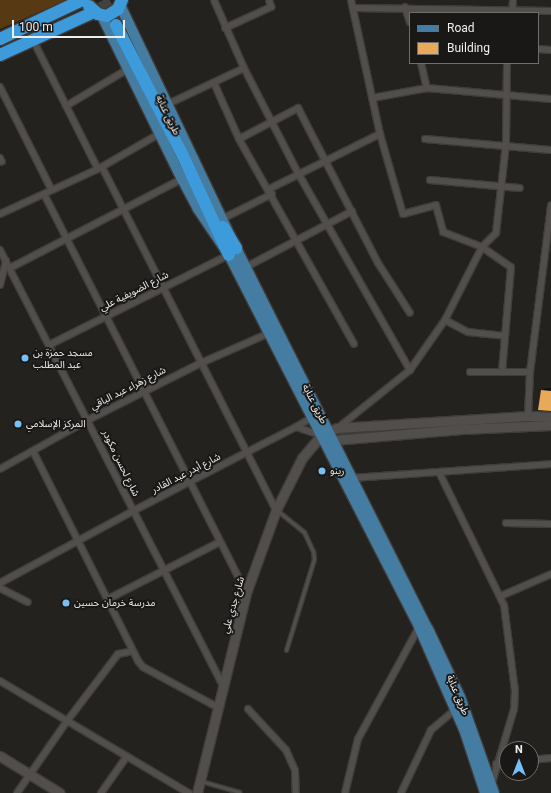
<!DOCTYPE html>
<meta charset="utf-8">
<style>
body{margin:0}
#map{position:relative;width:551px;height:793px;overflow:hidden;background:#24221f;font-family:Roboto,"Noto Sans Arabic",sans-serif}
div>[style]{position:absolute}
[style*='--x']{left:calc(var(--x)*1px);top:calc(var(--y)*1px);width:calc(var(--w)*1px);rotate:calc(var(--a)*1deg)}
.green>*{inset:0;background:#573a13}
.shadow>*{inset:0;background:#0007}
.building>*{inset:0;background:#e8a959}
.highway-tunnel>*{height:12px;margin-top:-6px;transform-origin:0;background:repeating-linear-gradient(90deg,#42413e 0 12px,transparent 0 18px)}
.roads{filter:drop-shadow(1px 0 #3f3d3b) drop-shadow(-1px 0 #3f3d3b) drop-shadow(0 1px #3f3d3b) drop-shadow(0 -1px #3f3d3b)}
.lane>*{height:3px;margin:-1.5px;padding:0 1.5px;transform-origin:1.5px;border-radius:1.5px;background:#514e4b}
.street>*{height:6px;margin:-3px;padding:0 3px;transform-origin:3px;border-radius:3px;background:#514e4b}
.secondary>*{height:9px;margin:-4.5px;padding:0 4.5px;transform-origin:4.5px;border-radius:4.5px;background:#514e4b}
.primary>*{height:10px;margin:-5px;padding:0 5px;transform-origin:5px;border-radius:5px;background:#457ca2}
.highway>*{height:12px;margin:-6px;padding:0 6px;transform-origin:6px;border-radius:6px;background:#3d9bdc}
.dots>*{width:11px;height:11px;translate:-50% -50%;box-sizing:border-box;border:2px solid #1a1816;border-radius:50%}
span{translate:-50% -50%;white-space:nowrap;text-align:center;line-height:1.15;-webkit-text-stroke:4px #1a1816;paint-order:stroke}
.street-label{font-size:10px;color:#efeeec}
.poi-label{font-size:10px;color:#efeeec}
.left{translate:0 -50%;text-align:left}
.legend{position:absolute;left:409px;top:12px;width:130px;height:52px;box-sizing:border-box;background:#1a1816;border:1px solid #6f6e6c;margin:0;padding:5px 7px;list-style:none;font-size:12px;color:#efeeec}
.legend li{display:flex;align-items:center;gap:8px;height:20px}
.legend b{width:20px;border:1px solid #6f6e6c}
.north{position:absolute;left:499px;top:741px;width:40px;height:40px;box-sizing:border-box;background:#1a1816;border:1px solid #6f6e6c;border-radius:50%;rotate:0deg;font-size:11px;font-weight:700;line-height:16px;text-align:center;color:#efeeec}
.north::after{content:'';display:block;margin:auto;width:14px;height:18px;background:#77c0f7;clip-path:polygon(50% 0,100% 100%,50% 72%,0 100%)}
.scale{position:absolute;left:12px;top:20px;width:113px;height:18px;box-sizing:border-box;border:2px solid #efeeec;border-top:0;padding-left:5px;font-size:12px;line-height:14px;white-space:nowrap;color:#efeeec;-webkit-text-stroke:3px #1a1816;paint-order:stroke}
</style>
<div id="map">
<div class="green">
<div style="clip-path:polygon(0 0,67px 0,0 29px)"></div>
</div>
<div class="shadow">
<div style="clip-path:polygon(545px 388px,551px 388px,551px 410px,542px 391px)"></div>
</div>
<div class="building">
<div style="clip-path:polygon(541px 390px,551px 391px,551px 411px,538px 410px)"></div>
</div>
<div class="highway-tunnel">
<div style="--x:103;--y:0;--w:28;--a:63"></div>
</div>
<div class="roads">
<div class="lane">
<div style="--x:278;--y:511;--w:33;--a:39"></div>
<div style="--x:304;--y:532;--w:21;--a:65"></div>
<div style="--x:313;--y:551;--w:8;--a:83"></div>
<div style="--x:314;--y:559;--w:95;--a:107.1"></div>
<div style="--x:201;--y:781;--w:40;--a:16"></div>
</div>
<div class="street">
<div style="--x:214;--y:0;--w:74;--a:66.2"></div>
<div style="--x:244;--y:68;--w:118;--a:62.8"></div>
<div style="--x:298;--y:173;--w:227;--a:60.4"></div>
<div style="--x:351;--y:0;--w:137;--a:77.8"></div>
<div style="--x:380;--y:134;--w:83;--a:74"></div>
<div style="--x:403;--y:214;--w:34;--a:-15"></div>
<div style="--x:436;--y:205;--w:28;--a:75"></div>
<div style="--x:443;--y:232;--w:42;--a:21"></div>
<div style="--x:482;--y:247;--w:35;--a:35"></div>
<div style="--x:511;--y:267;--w:104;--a:94.9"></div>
<div style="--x:405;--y:7;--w:16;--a:72"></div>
<div style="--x:353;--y:8;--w:198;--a:0.9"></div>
<div style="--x:512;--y:12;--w:12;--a:-85"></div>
<div style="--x:225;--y:28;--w:51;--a:-24.5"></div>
<div style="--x:271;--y:7;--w:7;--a:-106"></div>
<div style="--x:33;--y:40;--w:144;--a:63.3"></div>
<div style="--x:538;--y:49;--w:13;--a:4"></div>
<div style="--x:421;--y:63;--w:26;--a:77"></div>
<div style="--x:214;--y:83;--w:61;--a:65.9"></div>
<div style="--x:239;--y:139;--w:235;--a:60.7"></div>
<div style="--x:0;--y:87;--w:114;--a:63.4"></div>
<div style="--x:372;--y:98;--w:56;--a:-10.3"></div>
<div style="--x:427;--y:88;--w:124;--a:5.1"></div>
<div style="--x:168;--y:104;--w:84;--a:-25.3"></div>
<div style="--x:66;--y:106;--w:72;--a:-30.8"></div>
<div style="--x:239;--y:139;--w:67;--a:-27.7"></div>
<div style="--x:298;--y:108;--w:174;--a:62.7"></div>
<div style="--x:378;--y:263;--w:59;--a:57.4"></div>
<div style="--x:425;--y:139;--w:126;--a:5"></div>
<div style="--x:0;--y:158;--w:4;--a:63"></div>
<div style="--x:102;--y:167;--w:385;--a:63.1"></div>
<div style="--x:430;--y:180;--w:90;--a:5.1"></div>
<div style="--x:269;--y:189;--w:124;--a:-26.4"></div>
<div style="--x:44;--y:194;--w:447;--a:63.1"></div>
<div style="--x:0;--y:214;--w:108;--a:-24.7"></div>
<div style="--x:98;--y:169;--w:70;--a:-29.8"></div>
<div style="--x:222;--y:219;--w:56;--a:-26.6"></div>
<div style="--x:0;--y:250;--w:489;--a:62.9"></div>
<div style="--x:246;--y:267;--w:120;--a:-27.8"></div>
<div style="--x:10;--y:268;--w:194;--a:-27.4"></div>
<div style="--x:0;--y:285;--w:25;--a:-76"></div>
<div style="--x:445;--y:320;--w:26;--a:28"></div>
<div style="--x:468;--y:332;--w:37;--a:6"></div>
<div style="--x:49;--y:345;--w:201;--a:-26.6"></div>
<div style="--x:470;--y:372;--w:60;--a:0"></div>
<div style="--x:528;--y:416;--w:44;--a:-87.4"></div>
<div style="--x:530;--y:372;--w:168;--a:-82.8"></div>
<div style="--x:311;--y:418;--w:17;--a:149"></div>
<div style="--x:296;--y:427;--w:26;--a:18"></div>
<div style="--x:339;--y:427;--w:91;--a:-38.8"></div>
<div style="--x:410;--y:370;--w:61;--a:-55"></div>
<div style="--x:445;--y:320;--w:82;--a:-63.1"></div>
<div style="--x:482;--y:247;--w:20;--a:-45"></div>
<div style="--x:496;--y:233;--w:90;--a:-83.6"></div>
<div style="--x:506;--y:144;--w:81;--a:-89.3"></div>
<div style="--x:33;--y:451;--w:235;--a:63.4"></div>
<div style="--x:138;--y:661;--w:8;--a:50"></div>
<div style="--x:143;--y:667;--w:84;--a:28.4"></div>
<div style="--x:0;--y:469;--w:101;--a:-29.1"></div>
<div style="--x:88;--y:420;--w:127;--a:-26.8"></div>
<div style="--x:201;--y:363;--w:74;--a:-23.8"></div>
<div style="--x:439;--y:472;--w:148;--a:64"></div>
<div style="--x:504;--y:605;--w:87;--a:82.7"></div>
<div style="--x:515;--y:691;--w:18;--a:93"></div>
<div style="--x:514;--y:709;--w:77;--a:106.6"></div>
<div style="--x:352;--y:478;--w:199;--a:-4"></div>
<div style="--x:506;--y:523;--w:45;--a:1.3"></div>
<div style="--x:0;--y:583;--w:151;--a:-28.4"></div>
<div style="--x:133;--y:511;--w:183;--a:-27.3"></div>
<div style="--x:0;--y:588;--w:31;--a:27"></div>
<div style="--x:501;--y:596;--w:55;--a:-23.7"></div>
<div style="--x:108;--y:599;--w:126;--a:-27"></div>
<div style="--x:0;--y:681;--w:220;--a:30.7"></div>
<div style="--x:248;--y:709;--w:56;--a:47.2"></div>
<div style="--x:286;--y:750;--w:22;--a:66"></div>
<div style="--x:295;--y:770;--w:23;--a:88"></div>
<div style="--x:531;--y:760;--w:20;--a:-6"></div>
<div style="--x:496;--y:764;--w:11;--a:-5"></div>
<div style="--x:17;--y:793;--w:88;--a:-55.2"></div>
<div style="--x:67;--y:721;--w:84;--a:-52.7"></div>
<div style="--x:118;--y:654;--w:15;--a:-11"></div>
<div style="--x:101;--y:793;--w:45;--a:-54.9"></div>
<div style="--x:345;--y:793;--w:56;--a:-76.5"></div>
<div style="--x:358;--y:739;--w:128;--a:-61.4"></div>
<div style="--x:401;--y:793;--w:70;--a:-64.5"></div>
<div style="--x:431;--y:730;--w:31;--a:-40"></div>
</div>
<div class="secondary">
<div style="--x:328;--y:438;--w:6;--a:18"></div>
<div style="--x:334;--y:440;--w:128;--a:-4.9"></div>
<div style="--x:462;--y:429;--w:89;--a:-2.6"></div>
<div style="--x:0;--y:756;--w:70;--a:31.7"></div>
<div style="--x:197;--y:793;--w:206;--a:-76.2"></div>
<div style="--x:246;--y:593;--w:88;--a:-70.1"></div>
<div style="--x:276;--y:510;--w:58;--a:-63.4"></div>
<div style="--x:302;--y:458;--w:30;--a:-50"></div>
<div style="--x:321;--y:435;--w:17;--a:-24"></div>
<div style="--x:337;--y:428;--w:191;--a:-3.6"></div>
<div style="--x:528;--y:416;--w:23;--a:2"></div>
</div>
<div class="primary">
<div style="--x:120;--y:5;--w:269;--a:64.5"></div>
<div style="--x:236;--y:248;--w:427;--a:63.3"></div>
<div style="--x:428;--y:629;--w:75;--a:64.8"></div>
<div style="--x:460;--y:697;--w:102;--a:70.5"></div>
<div style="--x:102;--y:16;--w:182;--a:63.9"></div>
<div style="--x:182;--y:179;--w:34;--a:62"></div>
<div style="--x:198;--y:209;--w:55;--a:56"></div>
<div style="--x:229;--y:255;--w:418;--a:62.9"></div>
<div style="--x:419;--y:627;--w:115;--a:66.3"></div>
<div style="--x:465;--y:732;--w:64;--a:71.8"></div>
</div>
<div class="highway">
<div style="--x:89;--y:6;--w:12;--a:42"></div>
<div style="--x:98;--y:14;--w:9;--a:13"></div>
<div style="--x:107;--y:16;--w:13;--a:-32"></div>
<div style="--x:118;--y:9;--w:10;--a:-66"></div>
<div style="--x:116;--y:25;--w:147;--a:62.9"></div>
<div style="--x:183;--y:156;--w:109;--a:65.1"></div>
<div style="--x:0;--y:39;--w:91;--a:-25.4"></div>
<div style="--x:0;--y:55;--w:103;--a:-24.6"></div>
<div style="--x:223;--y:227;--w:25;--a:58"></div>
</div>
</div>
<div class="dots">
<div style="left:25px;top:358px;background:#77c0f7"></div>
<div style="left:18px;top:424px;background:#77c0f7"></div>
<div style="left:322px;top:471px;background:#77c0f7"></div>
<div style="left:66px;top:603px;background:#77c0f7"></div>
</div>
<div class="street-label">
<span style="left:168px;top:115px;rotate:64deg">طريق عنابة</span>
<span style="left:134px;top:291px;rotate:-27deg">شارع الضويفية علي</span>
<span style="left:128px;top:388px;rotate:-27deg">شارع زهراء عبد الباقي</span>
<span style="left:315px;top:404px;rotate:63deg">طريق عنابة</span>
<span style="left:121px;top:463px;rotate:64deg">شارع لحسن مكودر</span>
<span style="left:186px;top:473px;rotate:-27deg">شارع أبدر عبد القادر</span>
<span style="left:233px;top:605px;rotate:-74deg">شارع جدي علي</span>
<span style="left:458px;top:695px;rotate:67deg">طريق عنابة</span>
</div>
<div class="poi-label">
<span class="left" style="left:33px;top:358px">مسجد حمزة بن<br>عبد المطلب</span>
<span class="left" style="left:26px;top:424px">المركز الإسلامي</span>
<span class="left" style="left:330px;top:471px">رينو</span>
<span class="left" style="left:74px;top:603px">مدرسة خرمان حسين</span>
</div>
<ul class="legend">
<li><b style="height:5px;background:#457ca2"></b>Road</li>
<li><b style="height:11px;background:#e8a959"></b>Building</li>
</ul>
<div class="north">N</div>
<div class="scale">100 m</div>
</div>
